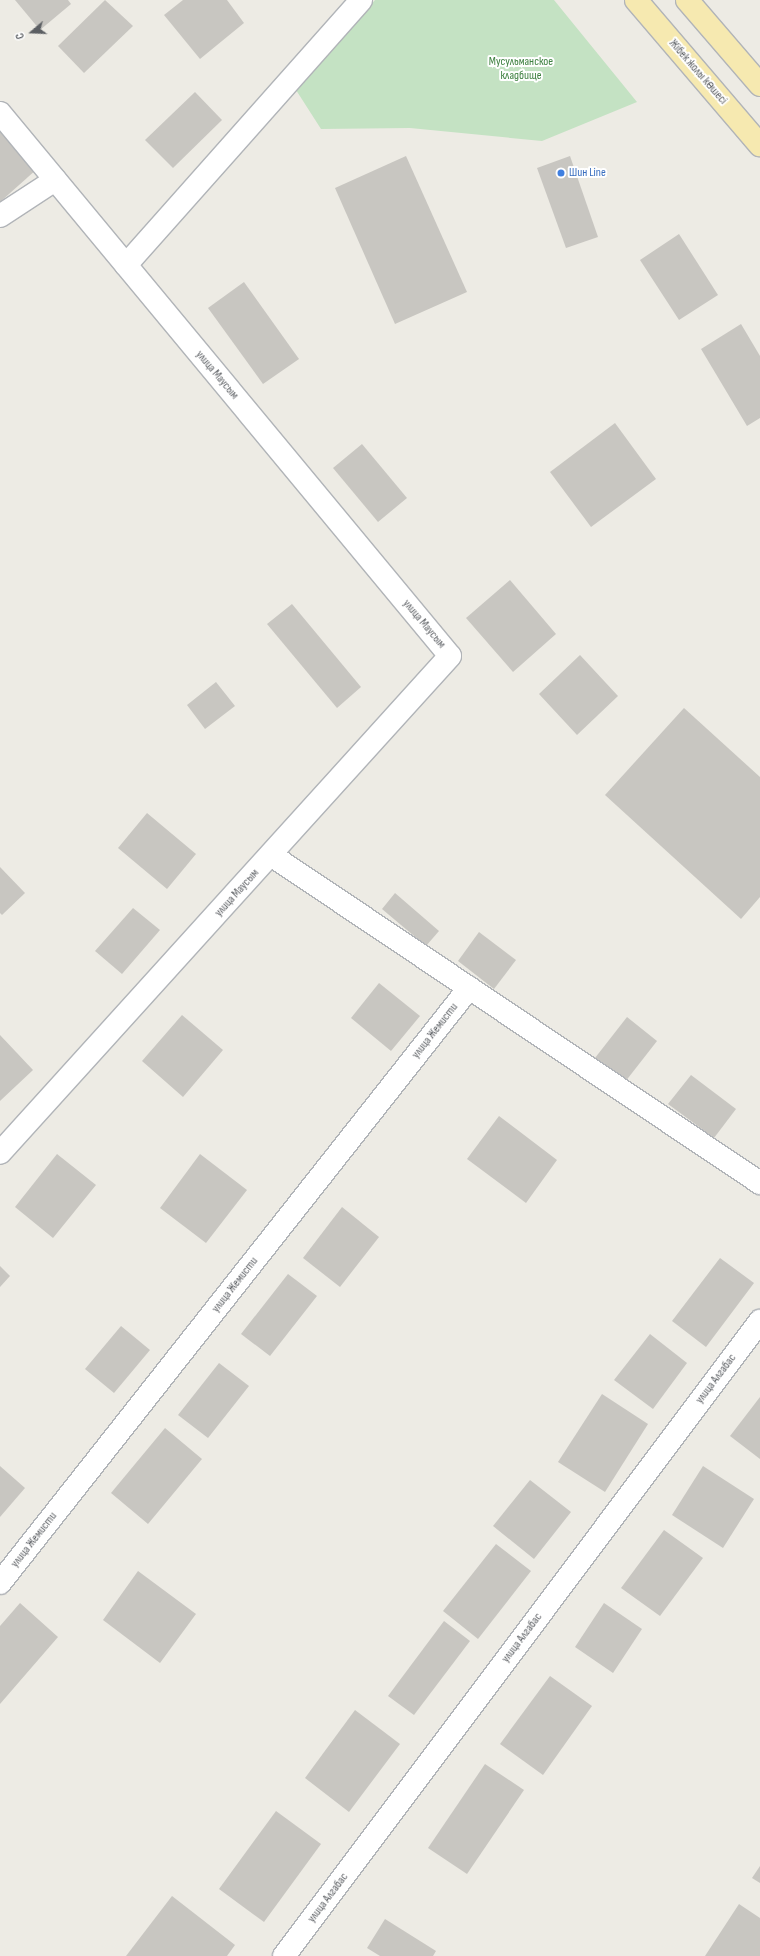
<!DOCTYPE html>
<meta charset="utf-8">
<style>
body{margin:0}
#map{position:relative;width:760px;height:1956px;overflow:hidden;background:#edebe4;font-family:"Sofia Sans Condensed",sans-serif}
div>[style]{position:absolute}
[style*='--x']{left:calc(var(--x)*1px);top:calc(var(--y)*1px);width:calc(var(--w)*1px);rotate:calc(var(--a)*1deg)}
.green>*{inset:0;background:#c4e2c3}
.building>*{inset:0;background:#c8c6c1}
.roads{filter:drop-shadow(1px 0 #b1b4b8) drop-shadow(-1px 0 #b1b4b8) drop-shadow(0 1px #b1b4b8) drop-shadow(0 -1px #b1b4b8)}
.minor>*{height:22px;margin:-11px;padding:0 11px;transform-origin:11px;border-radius:11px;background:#fff}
.major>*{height:22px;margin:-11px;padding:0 11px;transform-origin:11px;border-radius:11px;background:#f6e9b0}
.dots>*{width:11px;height:11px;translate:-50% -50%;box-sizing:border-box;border:2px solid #fff;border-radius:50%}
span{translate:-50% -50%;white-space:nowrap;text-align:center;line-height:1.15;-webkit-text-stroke:4px #fff;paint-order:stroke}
.park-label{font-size:12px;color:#3e8040}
.street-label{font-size:12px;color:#5c5f63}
.shop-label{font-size:12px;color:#366cbe}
.left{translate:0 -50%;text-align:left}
.north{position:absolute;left:12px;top:12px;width:40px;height:40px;-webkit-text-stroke:3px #fff;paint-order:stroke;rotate:251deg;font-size:11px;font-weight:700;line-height:16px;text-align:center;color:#5c5f63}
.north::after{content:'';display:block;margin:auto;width:14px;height:18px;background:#5c5f63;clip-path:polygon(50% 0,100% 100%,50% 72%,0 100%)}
</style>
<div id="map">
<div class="green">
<div style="clip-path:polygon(375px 0,554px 0,637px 102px,542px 141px,410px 128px,321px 129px,296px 90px)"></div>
</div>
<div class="building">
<div style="clip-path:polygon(15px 0,68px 0,71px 4px,40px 30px)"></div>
<div style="clip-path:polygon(105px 0,133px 26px,84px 73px,58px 46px)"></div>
<div style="clip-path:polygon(183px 0,227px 0,244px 23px,200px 59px,164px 15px)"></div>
<div style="clip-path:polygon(195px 92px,222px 120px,173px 168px,145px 140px)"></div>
<div style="clip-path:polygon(0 127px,37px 169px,0 202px)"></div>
<div style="clip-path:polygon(406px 156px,467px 292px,395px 324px,335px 188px)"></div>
<div style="clip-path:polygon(570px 156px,598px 237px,566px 248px,537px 168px)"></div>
<div style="clip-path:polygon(679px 234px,718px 295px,679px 320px,640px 260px)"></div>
<div style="clip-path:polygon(244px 282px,299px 359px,263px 384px,208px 308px)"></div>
<div style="clip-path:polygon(741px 324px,760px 356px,760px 418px,747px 426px,701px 349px)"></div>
<div style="clip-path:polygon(615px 423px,656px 479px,591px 527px,550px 472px)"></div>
<div style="clip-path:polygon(362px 444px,407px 498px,378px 522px,333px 468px)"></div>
<div style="clip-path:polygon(510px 580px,556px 634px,513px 672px,466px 618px)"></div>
<div style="clip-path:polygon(292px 604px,361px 687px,337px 708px,267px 624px)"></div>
<div style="clip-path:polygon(580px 655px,618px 696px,577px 735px,539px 694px)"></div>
<div style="clip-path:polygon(216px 682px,235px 706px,205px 729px,187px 705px)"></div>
<div style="clip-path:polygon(684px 708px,760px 777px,760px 897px,741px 919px,605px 795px)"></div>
<div style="clip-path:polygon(147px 813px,196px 854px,167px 889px,118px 848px)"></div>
<div style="clip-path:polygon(0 867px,25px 893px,2px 915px,0 913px)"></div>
<div style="clip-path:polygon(395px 893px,439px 931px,426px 946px,382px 909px)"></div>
<div style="clip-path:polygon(133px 908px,160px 930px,122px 974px,95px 951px)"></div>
<div style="clip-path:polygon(479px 932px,516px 960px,494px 989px,458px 961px)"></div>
<div style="clip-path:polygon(379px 983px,420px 1016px,391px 1051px,351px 1018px)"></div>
<div style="clip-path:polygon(182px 1015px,223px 1050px,183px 1097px,142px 1061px)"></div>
<div style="clip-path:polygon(627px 1017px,657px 1041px,625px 1082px,595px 1058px)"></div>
<div style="clip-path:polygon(0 1035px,33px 1070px,0 1101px)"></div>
<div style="clip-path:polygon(691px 1075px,736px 1109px,714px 1138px,668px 1104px)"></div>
<div style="clip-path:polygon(499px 1116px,557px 1160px,526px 1203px,467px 1159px)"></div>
<div style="clip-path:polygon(57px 1154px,96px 1185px,53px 1238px,15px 1207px)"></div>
<div style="clip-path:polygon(200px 1154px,247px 1190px,206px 1243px,160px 1208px)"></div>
<div style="clip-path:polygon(342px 1207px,379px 1237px,340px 1287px,303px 1258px)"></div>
<div style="clip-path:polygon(720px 1258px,754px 1283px,706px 1347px,672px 1321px)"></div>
<div style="clip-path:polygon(0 1266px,10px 1276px,0 1287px)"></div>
<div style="clip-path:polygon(288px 1274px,317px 1296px,270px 1356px,241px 1334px)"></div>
<div style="clip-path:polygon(121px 1326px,150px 1350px,114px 1393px,85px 1369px)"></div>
<div style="clip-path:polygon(650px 1334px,687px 1363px,653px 1409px,614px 1380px)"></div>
<div style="clip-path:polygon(219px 1363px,249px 1386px,208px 1438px,178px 1415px)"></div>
<div style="clip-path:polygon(602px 1394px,648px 1424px,605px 1492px,558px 1462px)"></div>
<div style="clip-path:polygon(760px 1397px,760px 1459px,730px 1436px)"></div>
<div style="clip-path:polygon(165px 1428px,202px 1459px,148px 1524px,111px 1493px)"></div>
<div style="clip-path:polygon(0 1466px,25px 1488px,0 1517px)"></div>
<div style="clip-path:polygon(703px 1466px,754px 1499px,723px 1548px,672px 1515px)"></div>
<div style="clip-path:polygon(530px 1480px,571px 1512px,534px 1559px,493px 1526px)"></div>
<div style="clip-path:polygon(664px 1530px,703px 1558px,660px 1616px,621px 1588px)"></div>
<div style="clip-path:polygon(496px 1544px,531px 1571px,478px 1639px,443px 1611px)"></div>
<div style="clip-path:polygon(138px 1571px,196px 1614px,160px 1663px,103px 1620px)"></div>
<div style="clip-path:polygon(20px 1603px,58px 1637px,0 1704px,0 1626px)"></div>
<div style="clip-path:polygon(604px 1603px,642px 1629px,613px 1673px,575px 1647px)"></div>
<div style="clip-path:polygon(444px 1621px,470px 1641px,414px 1715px,388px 1696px)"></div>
<div style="clip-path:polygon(550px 1676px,592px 1706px,543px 1775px,500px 1744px)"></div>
<div style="clip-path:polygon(355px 1710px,400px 1744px,349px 1812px,305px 1778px)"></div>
<div style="clip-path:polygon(485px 1764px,524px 1790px,467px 1874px,428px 1848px)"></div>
<div style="clip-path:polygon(276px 1811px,321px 1844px,264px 1922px,219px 1889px)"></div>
<div style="clip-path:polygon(760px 1866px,760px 1883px,752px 1878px)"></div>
<div style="clip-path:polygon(172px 1896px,235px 1945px,227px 1956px,126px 1956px)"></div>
<div style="clip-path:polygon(739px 1904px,760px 1918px,760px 1956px,705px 1956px)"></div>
<div style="clip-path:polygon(385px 1919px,436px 1951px,433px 1956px,380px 1956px,367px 1948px)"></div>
</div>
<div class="roads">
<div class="minor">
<div style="--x:0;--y:113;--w:705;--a:50.35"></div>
<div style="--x:450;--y:656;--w:670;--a:132.16"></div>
<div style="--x:0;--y:216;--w:66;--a:-33.2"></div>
<div style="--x:126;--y:265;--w:354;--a:-48.4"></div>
<div style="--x:271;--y:855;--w:589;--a:33.85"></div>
<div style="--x:0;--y:1583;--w:758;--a:-51.75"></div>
<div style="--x:284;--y:1956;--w:794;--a:-53.14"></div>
</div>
<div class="major">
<div style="--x:636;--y:0;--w:191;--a:49.5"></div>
<div style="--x:687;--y:0;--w:112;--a:49.3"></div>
</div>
</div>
<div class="dots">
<div style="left:561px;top:173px;background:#3f7fe0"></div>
</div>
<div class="park-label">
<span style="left:521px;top:69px">Мусульманское<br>кладбище</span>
</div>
<div class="street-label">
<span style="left:698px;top:72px;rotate:49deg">Жібек жолы көшесі</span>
<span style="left:217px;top:375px;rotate:50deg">улица Маусым</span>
<span style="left:424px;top:624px;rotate:50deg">улица Маусым</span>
<span style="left:237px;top:893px;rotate:-48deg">улица Маусым</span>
<span style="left:435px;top:1031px;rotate:-52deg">улица Жемисти</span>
<span style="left:235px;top:1285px;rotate:-52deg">улица Жемисти</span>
<span style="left:716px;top:1379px;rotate:-53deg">улица Алгабас</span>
<span style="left:34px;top:1540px;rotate:-52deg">улица Жемисти</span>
<span style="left:522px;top:1638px;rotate:-53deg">улица Алгабас</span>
<span style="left:328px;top:1898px;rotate:-53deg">улица Алгабас</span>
</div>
<div class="shop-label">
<span class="left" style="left:569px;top:173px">Шин Line</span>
</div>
<div class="north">С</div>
</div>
